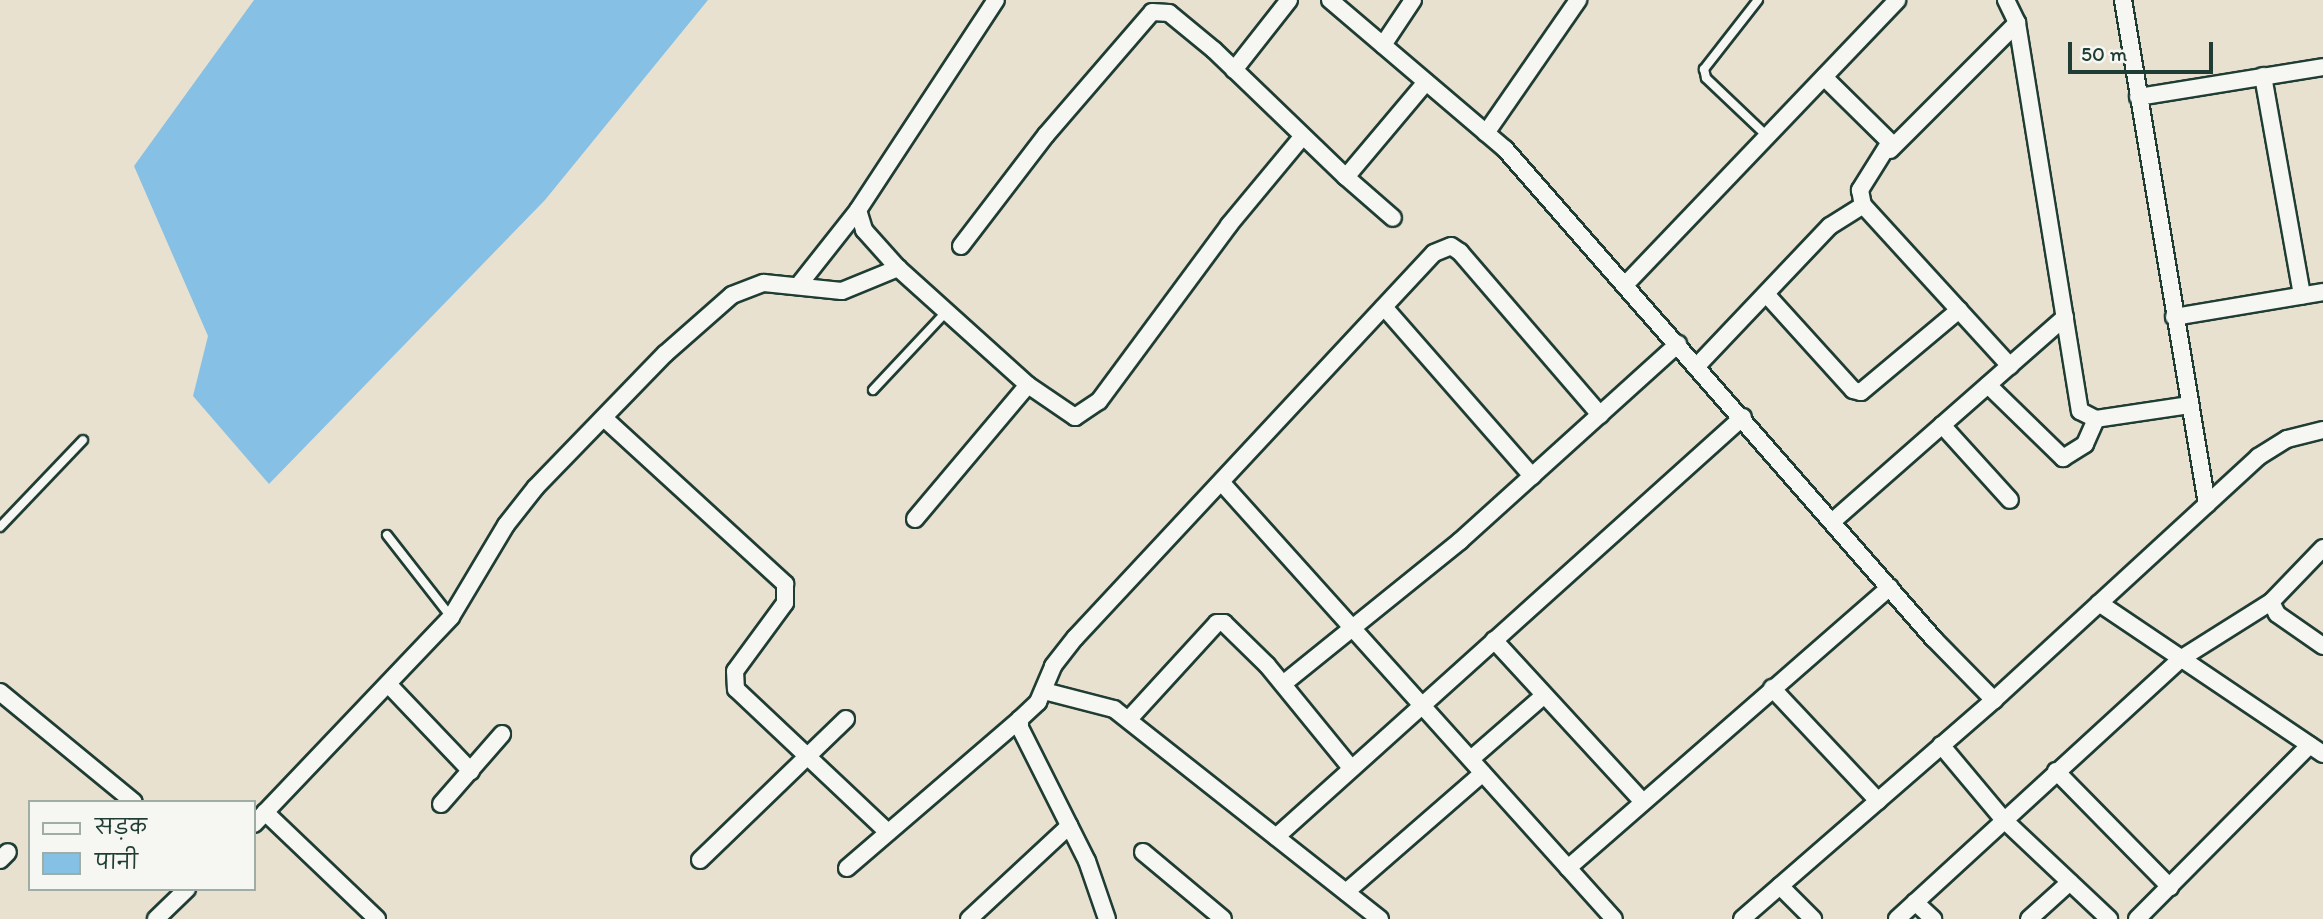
<!DOCTYPE html>
<meta charset="utf-8">
<style>
body{margin:0}
#map{position:relative;width:2323px;height:919px;overflow:hidden;background:#e9e1d0;font-family:Itim,"Playpen Sans Deva",sans-serif}
div>[style]{position:absolute}
[style*='--x']{left:calc(var(--x)*1px);top:calc(var(--y)*1px);width:calc(var(--w)*1px);rotate:calc(var(--a)*1deg)}
.water>*{inset:0;background:#86c0e5}
.roads{filter:drop-shadow(2px 0 #1f3d34) drop-shadow(-2px 0 #1f3d34) drop-shadow(0 2px #1f3d34) drop-shadow(0 -2px #1f3d34)}
.lane>*{height:8px;margin:-4px;padding:0 4px;transform-origin:4px;border-radius:4px;background:#f6f6f2}
.street>*{height:16px;margin:-8px;padding:0 8px;transform-origin:8px;border-radius:8px;background:#f6f6f2}
span{translate:-50% -50%;white-space:nowrap;text-align:center;line-height:1.15;-webkit-text-stroke:6px #f6f6f2;paint-order:stroke}
.legend{position:absolute;left:28px;top:800px;width:228px;height:91px;box-sizing:border-box;background:#f6f6f2;border:2px solid #a0aca6;margin:0;padding:9px 12px;list-style:none;font-size:21px;color:#1f3d34}
.legend li{display:flex;align-items:center;gap:14px;height:35px}
.legend b{width:35px;border:2px solid #a0aca6}
.scale{position:absolute;left:2068px;top:42px;width:145px;height:32px;box-sizing:border-box;border:4px solid #1f3d34;border-top:0;padding-left:9px;font-size:21px;line-height:24px;white-space:nowrap;color:#1f3d34;-webkit-text-stroke:5px #f6f6f2;paint-order:stroke}
</style>
<div id="map">
<div class="water">
<div style="clip-path:polygon(254px 0,708px 0,545px 200px,269px 484px,193px 396px,208px 336px,134px 166px)"></div>
</div>
<div class="roads">
<div class="lane">
<div style="--x:1758;--y:0;--w:88;--a:128"></div>
<div style="--x:1704;--y:69;--w:9;--a:77"></div>
<div style="--x:1706;--y:78;--w:84;--a:43.6"></div>
<div style="--x:873;--y:390;--w:108;--a:-46.9"></div>
<div style="--x:0;--y:527;--w:120;--a:-46.3"></div>
<div style="--x:387;--y:535;--w:104;--a:52"></div>
</div>
<div class="street">
<div style="--x:1330;--y:0;--w:230;--a:40.4"></div>
<div style="--x:1505;--y:149;--w:651;--a:48.8"></div>
<div style="--x:1934;--y:639;--w:86;--a:45.5"></div>
<div style="--x:2006;--y:0;--w:25;--a:64"></div>
<div style="--x:2017;--y:23;--w:393;--a:80.8"></div>
<div style="--x:2080;--y:411;--w:18;--a:27"></div>
<div style="--x:2096;--y:419;--w:95;--a:-8.5"></div>
<div style="--x:2123;--y:0;--w:511;--a:80.54"></div>
<div style="--x:1383;--y:45;--w:54;--a:-56.3"></div>
<div style="--x:1234;--y:70;--w:89;--a:-51.8"></div>
<div style="--x:2263;--y:76;--w:223;--a:79.9"></div>
<div style="--x:1824;--y:77;--w:93;--a:44.6"></div>
<div style="--x:1890;--y:142;--w:57;--a:122"></div>
<div style="--x:1860;--y:190;--w:15;--a:79"></div>
<div style="--x:1863;--y:205;--w:218;--a:47.6"></div>
<div style="--x:2138;--y:97;--w:187;--a:-9.2"></div>
<div style="--x:1486;--y:133;--w:162;--a:-55.3"></div>
<div style="--x:1890;--y:150;--w:180;--a:-45"></div>
<div style="--x:1346;--y:177;--w:62;--a:41.1"></div>
<div style="--x:858;--y:210;--w:21;--a:73"></div>
<div style="--x:864;--y:230;--w:51;--a:48.2"></div>
<div style="--x:961;--y:246;--w:140;--a:-52.6"></div>
<div style="--x:1046;--y:135;--w:162;--a:-49.2"></div>
<div style="--x:1152;--y:12;--w:17;--a:3"></div>
<div style="--x:1169;--y:13;--w:58;--a:39.4"></div>
<div style="--x:1214;--y:50;--w:183;--a:43.9"></div>
<div style="--x:1346;--y:177;--w:124;--a:-49.9"></div>
<div style="--x:1625;--y:285;--w:394;--a:-46.3"></div>
<div style="--x:798;--y:286;--w:97;--a:-51.7"></div>
<div style="--x:858;--y:210;--w:251;--a:-56.7"></div>
<div style="--x:1767;--y:295;--w:128;--a:47.8"></div>
<div style="--x:1853;--y:390;--w:8;--a:14"></div>
<div style="--x:1861;--y:392;--w:128;--a:-39.9"></div>
<div style="--x:1384;--y:307;--w:225;--a:48.8"></div>
<div style="--x:2174;--y:317;--w:151;--a:-9.5"></div>
<div style="--x:1697;--y:366;--w:193;--a:-46.5"></div>
<div style="--x:1830;--y:226;--w:39;--a:-32"></div>
<div style="--x:1988;--y:385;--w:105;--a:44.2"></div>
<div style="--x:2063;--y:458;--w:26;--a:-32"></div>
<div style="--x:2085;--y:444;--w:27;--a:-66"></div>
<div style="--x:604;--y:418;--w:246;--a:42.5"></div>
<div style="--x:785;--y:584;--w:19;--a:90"></div>
<div style="--x:785;--y:603;--w:84;--a:126.3"></div>
<div style="--x:735;--y:671;--w:18;--a:87"></div>
<div style="--x:736;--y:689;--w:209;--a:43.3"></div>
<div style="--x:1942;--y:425;--w:101;--a:47.8"></div>
<div style="--x:1222;--y:483;--w:586;--a:48.04"></div>
<div style="--x:915;--y:519;--w:175;--a:-49.9"></div>
<div style="--x:1833;--y:521;--w:309;--a:-41.3"></div>
<div style="--x:2323;--y:548;--w:75;--a:133.9"></div>
<div style="--x:2271;--y:602;--w:13;--a:63"></div>
<div style="--x:2277;--y:614;--w:56;--a:34.8"></div>
<div style="--x:2099;--y:603;--w:270;--a:34"></div>
<div style="--x:1494;--y:640;--w:220;--a:47.4"></div>
<div style="--x:1283;--y:684;--w:228;--a:-38.9"></div>
<div style="--x:1460;--y:541;--w:294;--a:-42.1"></div>
<div style="--x:389;--y:685;--w:119;--a:46.4"></div>
<div style="--x:1772;--y:688;--w:155;--a:46.8"></div>
<div style="--x:1044;--y:691;--w:72;--a:14.4"></div>
<div style="--x:1114;--y:709;--w:339;--a:38.3"></div>
<div style="--x:0;--y:692;--w:173;--a:39.4"></div>
<div style="--x:1129;--y:719;--w:130;--a:-47.5"></div>
<div style="--x:1217;--y:623;--w:7;--a:0"></div>
<div style="--x:1224;--y:623;--w:60;--a:44.3"></div>
<div style="--x:1267;--y:665;--w:133;--a:50.8"></div>
<div style="--x:1941;--y:745;--w:97;--a:50"></div>
<div style="--x:2003;--y:819;--w:146;--a:43.3"></div>
<div style="--x:1471;--y:759;--w:94;--a:-41.1"></div>
<div style="--x:2056;--y:771;--w:163;--a:45.5"></div>
<div style="--x:441;--y:804;--w:93;--a:-48.9"></div>
<div style="--x:265;--y:812;--w:155;--a:43.7"></div>
<div style="--x:254;--y:824;--w:286;--a:-46.4"></div>
<div style="--x:451;--y:617;--w:107;--a:-59.1"></div>
<div style="--x:506;--y:525;--w:48;--a:-51.7"></div>
<div style="--x:536;--y:487;--w:185;--a:-45.9"></div>
<div style="--x:665;--y:354;--w:89;--a:-41.4"></div>
<div style="--x:732;--y:295;--w:34;--a:-21"></div>
<div style="--x:764;--y:283;--w:78;--a:5.9"></div>
<div style="--x:842;--y:291;--w:61;--a:-22.3"></div>
<div style="--x:898;--y:268;--w:175;--a:42"></div>
<div style="--x:1028;--y:385;--w:57;--a:34.2"></div>
<div style="--x:1075;--y:417;--w:29;--a:-34"></div>
<div style="--x:1099;--y:401;--w:219;--a:-53.5"></div>
<div style="--x:1229;--y:225;--w:114;--a:-50.3"></div>
<div style="--x:1276;--y:837;--w:628;--a:-41.97"></div>
<div style="--x:1143;--y:852;--w:104;--a:39.9"></div>
<div style="--x:0;--y:860;--w:11;--a:-45"></div>
<div style="--x:700;--y:860;--w:203;--a:-44"></div>
<div style="--x:847;--y:868;--w:228;--a:-40.7"></div>
<div style="--x:1568;--y:868;--w:427;--a:-41.1"></div>
<div style="--x:1780;--y:886;--w:47;--a:45"></div>
<div style="--x:1346;--y:892;--w:181;--a:-41"></div>
<div style="--x:1915;--y:902;--w:25;--a:43"></div>
<div style="--x:156;--y:919;--w:43;--a:-44.1"></div>
<div style="--x:969;--y:919;--w:137;--a:-42.9"></div>
<div style="--x:1107;--y:919;--w:61;--a:-109"></div>
<div style="--x:1087;--y:861;--w:149;--a:-116.7"></div>
<div style="--x:1020;--y:728;--w:9;--a:-90"></div>
<div style="--x:1020;--y:719;--w:25;--a:-43"></div>
<div style="--x:1038;--y:702;--w:39;--a:-67"></div>
<div style="--x:1053;--y:666;--w:36;--a:-52"></div>
<div style="--x:1075;--y:638;--w:526;--a:-47"></div>
<div style="--x:1434;--y:253;--w:18;--a:-22"></div>
<div style="--x:1451;--y:246;--w:11;--a:34"></div>
<div style="--x:1460;--y:252;--w:215;--a:49.3"></div>
<div style="--x:1742;--y:919;--w:334;--a:-41"></div>
<div style="--x:1994;--y:700;--w:359;--a:-42.6"></div>
<div style="--x:2258;--y:457;--w:34;--a:-32"></div>
<div style="--x:2287;--y:439;--w:37;--a:-14"></div>
<div style="--x:1897;--y:919;--w:386;--a:-42.5"></div>
<div style="--x:2182;--y:658;--w:105;--a:-32.2"></div>
<div style="--x:2029;--y:919;--w:55;--a:-42.1"></div>
<div style="--x:2137;--y:919;--w:245;--a:-45.2"></div>
</div>
</div>
<ul class="legend">
<li><b style="height:9px;background:#f6f6f2"></b>सड़क</li>
<li><b style="height:19px;background:#86c0e5"></b>पानी</li>
</ul>
<div class="scale">50 m</div>
</div>
